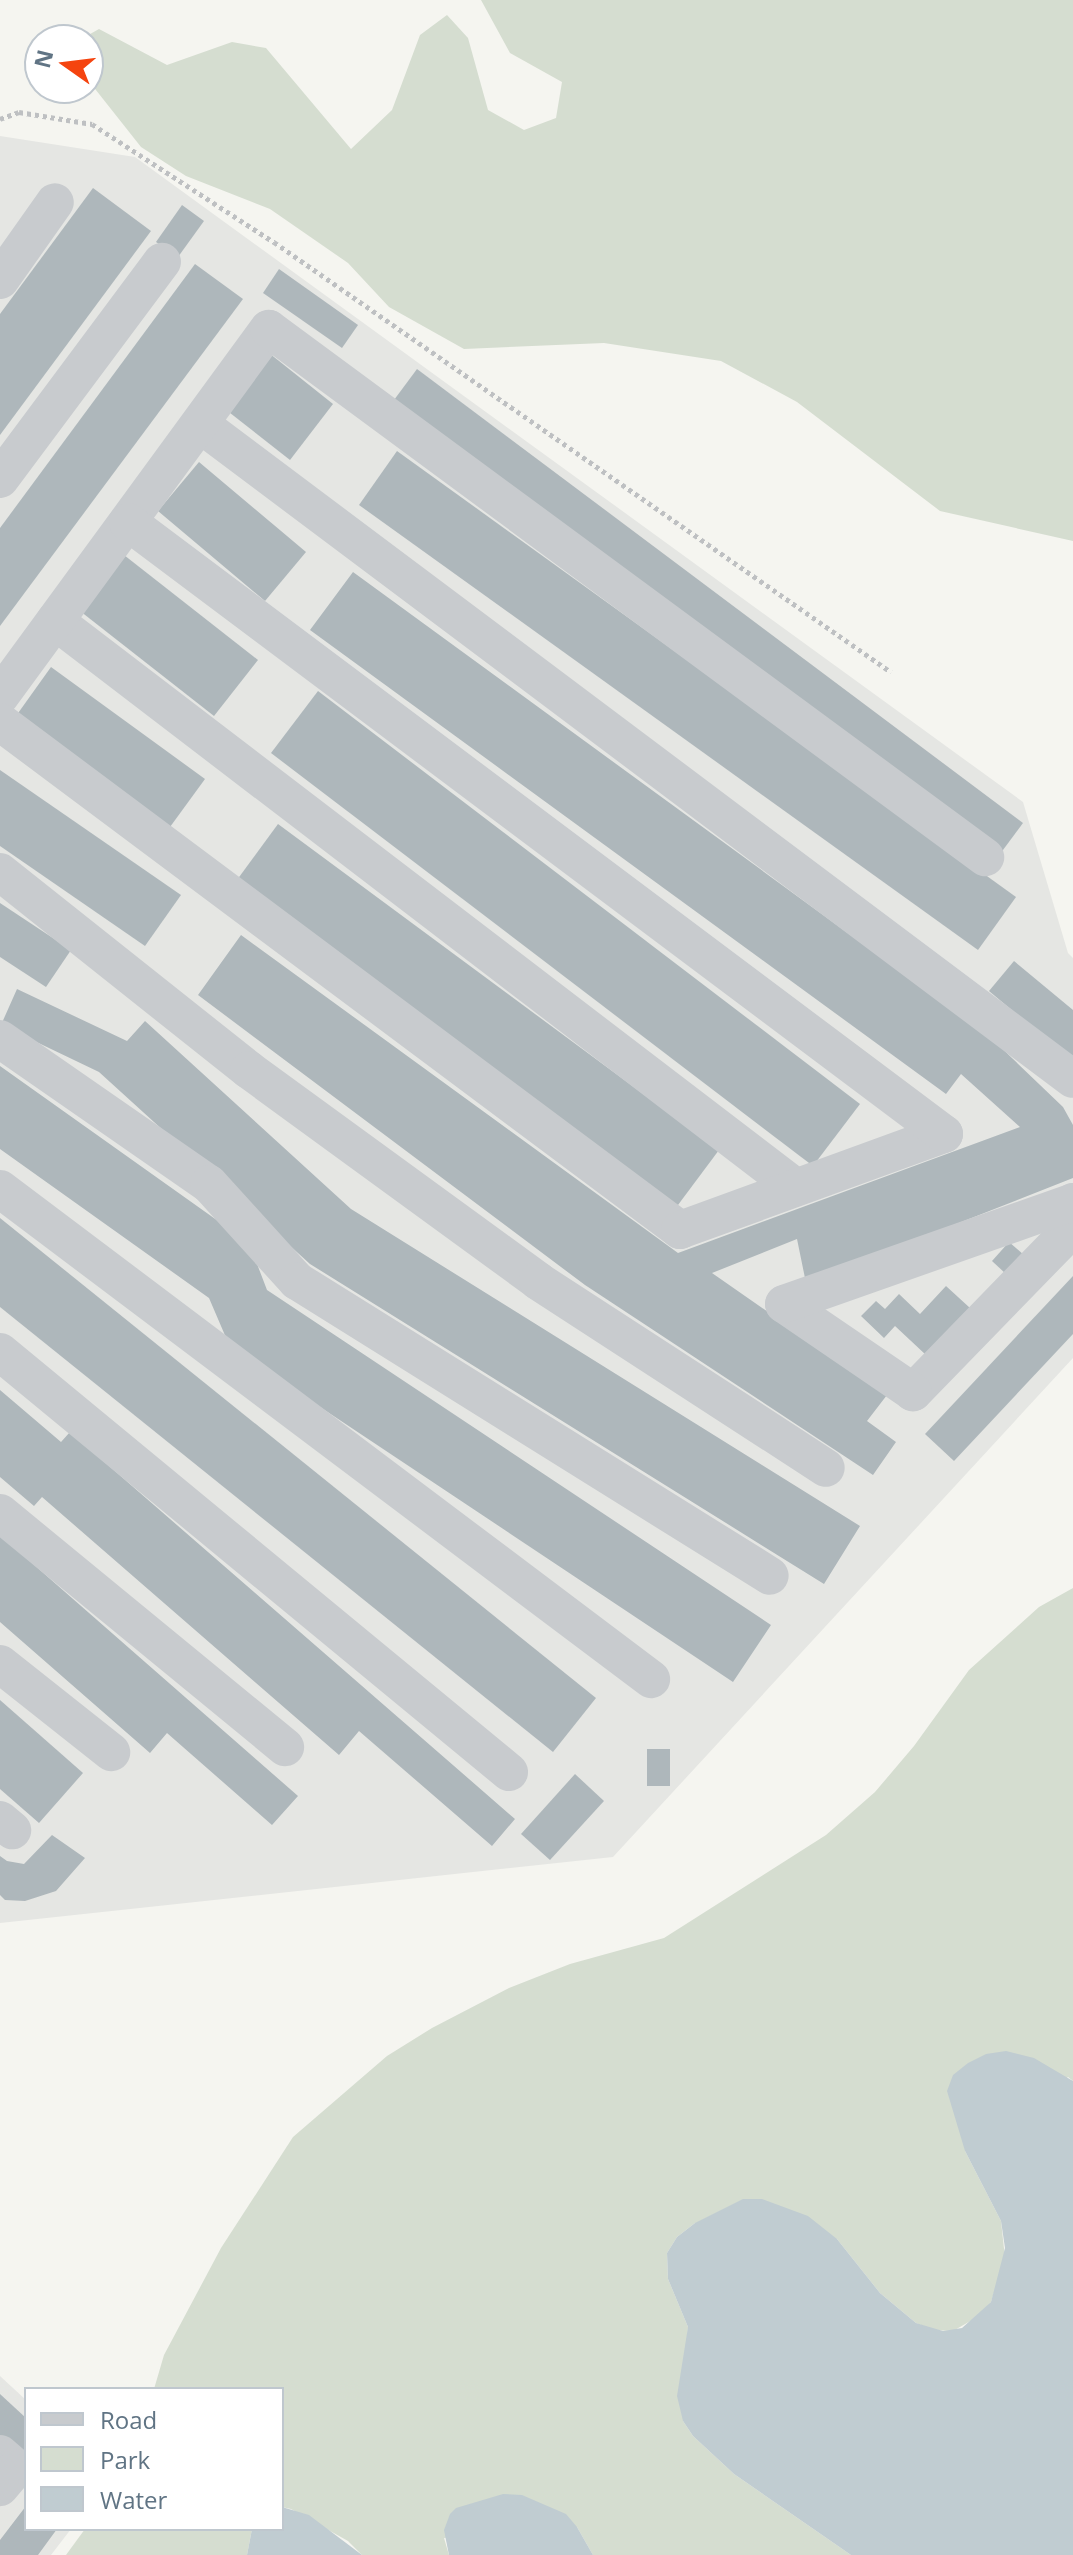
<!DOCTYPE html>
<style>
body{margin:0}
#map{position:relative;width:1073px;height:2555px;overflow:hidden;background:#f5f5f0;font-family:"Open Sans",sans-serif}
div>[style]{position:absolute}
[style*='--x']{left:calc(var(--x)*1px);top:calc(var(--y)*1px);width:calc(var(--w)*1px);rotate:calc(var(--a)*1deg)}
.built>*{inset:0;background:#e5e6e3}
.green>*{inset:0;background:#d5ddd0}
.water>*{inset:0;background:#c0ccd1}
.building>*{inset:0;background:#aeb7bb}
.path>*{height:5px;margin-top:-2.5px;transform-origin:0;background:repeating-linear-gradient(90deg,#bec0c2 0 4px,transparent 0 8px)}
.minor>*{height:38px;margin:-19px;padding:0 19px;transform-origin:19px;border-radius:19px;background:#c8cbce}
span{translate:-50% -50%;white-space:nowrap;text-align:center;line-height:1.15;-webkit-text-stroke:8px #fff;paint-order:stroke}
.legend{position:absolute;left:24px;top:2387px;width:260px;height:144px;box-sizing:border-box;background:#fff;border:2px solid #bfc7ce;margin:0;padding:10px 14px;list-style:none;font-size:24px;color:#607484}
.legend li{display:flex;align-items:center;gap:16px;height:40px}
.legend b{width:40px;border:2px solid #bfc7ce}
.north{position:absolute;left:24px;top:24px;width:80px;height:80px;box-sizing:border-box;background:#fff;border:2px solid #bfc7ce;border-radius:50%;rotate:284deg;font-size:22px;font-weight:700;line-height:32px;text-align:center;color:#607484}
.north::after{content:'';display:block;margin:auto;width:28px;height:36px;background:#f5440f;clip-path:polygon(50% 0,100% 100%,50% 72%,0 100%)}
</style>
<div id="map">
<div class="built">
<div style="clip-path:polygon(0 136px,135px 157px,1023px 802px,1068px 953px,1073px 958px,1073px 1358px,613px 1857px,0 1923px)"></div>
<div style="clip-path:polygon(0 2376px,26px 2400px,26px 2529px,71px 2529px,51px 2555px,0 2555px)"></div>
</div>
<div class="green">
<div style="clip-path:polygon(481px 0,1073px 0,1073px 541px,940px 511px,797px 402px,721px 361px,604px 343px,464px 349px,389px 307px,348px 263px,270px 209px,186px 176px,141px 147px,88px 80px,88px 40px,83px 38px,99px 29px,167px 65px,232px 42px,266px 48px,351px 149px,392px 110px,420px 35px,447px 15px,468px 38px,488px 110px,524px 130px,556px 118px,562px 82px,510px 53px)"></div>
<div style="clip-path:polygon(1073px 1588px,1073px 2081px,1068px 2077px,965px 2151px,1001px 2221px,1005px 2258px,991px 2302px,979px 2316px,953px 2331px,934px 2330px,916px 2323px,880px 2293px,837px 2239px,695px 2223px,677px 2237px,667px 2253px,668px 2279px,688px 2327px,683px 2421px,693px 2436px,734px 2474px,851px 2555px,593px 2555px,577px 2527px,444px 2538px,449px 2555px,362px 2555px,348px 2541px,291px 2509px,282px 2507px,282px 2389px,154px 2389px,164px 2355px,221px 2248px,293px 2137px,387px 2056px,432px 2028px,509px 1988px,570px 1964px,664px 1938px,826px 1835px,875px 1792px,914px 1746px,969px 1670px,1039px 1607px)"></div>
<div style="clip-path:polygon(85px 2529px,252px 2529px,247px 2555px,66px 2555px)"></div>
</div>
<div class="water">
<div style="clip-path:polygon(1006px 2051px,1034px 2058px,1073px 2081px,1073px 2555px,851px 2555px,734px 2474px,693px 2436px,683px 2421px,677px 2396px,688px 2327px,668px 2279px,667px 2253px,677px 2237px,695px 2223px,743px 2199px,762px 2199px,808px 2216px,837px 2239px,880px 2293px,916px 2323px,943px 2331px,962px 2328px,991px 2302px,1005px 2248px,1001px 2221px,965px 2151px,947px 2091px,953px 2075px,968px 2063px,986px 2054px)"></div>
<div style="clip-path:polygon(503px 2494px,522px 2495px,566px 2514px,577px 2527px,593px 2555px,449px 2555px,444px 2530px,450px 2514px,456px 2508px)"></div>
<div style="clip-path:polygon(282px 2507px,309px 2515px,362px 2555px,247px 2555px,252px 2529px,282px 2529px)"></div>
</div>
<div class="building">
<div style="clip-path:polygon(93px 188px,151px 231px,0 435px,0 314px)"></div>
<div style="clip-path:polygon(182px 205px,204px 221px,178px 257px,156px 242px)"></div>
<div style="clip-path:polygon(195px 264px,243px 299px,0 626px,0 528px)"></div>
<div style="clip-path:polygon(279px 269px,358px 325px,342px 348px,263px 293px)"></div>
<div style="clip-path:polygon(269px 353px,333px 404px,290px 460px,225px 409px)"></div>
<div style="clip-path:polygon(417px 369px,1023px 823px,1000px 854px,394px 400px)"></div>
<div style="clip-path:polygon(397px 451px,1016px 897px,978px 950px,359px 505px)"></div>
<div style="clip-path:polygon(199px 462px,306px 552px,265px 601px,158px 511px)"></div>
<div style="clip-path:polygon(124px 555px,258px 660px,214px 716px,80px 611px)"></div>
<div style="clip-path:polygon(353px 572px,989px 1036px,1063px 1107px,1073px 1125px,1073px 1178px,806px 1283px,797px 1239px,712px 1273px,887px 1395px,867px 1421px,896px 1442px,873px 1475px,585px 1285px,198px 995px,241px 935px,678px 1253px,1020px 1127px,961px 1074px,946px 1094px,310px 630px)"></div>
<div style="clip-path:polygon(51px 667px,205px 779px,170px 827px,16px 716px)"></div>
<div style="clip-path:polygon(318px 691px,860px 1104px,813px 1166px,271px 753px)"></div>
<div style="clip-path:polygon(0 770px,181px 895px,145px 946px,0 846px)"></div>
<div style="clip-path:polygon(278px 824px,719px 1150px,675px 1209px,234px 884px)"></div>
<div style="clip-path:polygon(0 903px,71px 950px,46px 987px,0 957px)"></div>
<div style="clip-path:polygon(1014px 961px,1073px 1010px,1073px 1061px,989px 991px)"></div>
<div style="clip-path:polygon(17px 989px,127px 1041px,145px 1021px,351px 1209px,860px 1526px,824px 1584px,310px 1264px,99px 1072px,1px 1025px)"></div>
<div style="clip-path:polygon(0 1066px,249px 1243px,267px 1290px,771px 1625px,733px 1682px,230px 1347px,209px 1298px,0 1149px)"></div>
<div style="clip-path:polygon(0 1218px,596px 1698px,553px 1752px,0 1307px)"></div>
<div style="clip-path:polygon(1009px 1242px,1024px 1255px,1006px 1274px,992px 1261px)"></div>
<div style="clip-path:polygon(1073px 1276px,1073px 1334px,954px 1461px,925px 1434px)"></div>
<div style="clip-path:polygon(946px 1286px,970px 1308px,926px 1355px,895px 1326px,884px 1338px,861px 1316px,876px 1301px,885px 1309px,899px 1294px,920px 1314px)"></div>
<div style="clip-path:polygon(0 1390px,61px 1442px,70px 1432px,515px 1819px,492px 1846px,359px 1731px,339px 1755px,42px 1497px,34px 1506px,0 1477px)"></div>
<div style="clip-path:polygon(0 1535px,298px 1796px,272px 1825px,167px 1733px,150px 1753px,0 1622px)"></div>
<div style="clip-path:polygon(0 1700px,83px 1773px,39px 1823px,0 1789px)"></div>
<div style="clip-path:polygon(647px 1749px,670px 1749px,670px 1786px,647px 1786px)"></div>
<div style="clip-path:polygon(575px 1774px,604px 1801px,550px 1860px,521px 1834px)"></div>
<div style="clip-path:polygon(52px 1835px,85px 1858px,56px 1891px,25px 1901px,5px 1900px,0 1895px,0 1856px,7px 1861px,24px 1864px)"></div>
<div style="clip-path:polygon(0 2394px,26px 2418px,26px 2472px,0 2448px)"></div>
<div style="clip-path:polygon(26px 2506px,26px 2529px,57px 2529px,38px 2555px,0 2555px,0 2540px)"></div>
</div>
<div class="path">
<div style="--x:0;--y:119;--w:20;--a:-20"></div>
<div style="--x:19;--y:112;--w:74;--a:9.3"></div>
<div style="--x:92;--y:124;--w:217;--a:33"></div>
<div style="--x:274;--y:242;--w:752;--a:34.87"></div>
</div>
<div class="minor">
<div style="--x:0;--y:280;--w:95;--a:-54.8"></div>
<div style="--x:200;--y:424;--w:1091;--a:36.88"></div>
<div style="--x:0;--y:479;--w:271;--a:-53.3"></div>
<div style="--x:55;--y:621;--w:932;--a:37.41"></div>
<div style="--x:0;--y:696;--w:455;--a:-53.8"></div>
<div style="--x:269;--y:329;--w:890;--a:36.41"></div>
<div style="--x:0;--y:722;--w:849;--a:36.76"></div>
<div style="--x:680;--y:1230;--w:281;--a:-20"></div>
<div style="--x:944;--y:1134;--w:1020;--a:-143.13"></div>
<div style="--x:0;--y:872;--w:318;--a:38.5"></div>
<div style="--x:249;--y:1070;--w:358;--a:36.1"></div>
<div style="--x:538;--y:1281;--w:343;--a:33"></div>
<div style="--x:0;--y:1039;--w:254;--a:34.8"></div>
<div style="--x:209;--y:1184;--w:131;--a:47.8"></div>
<div style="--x:297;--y:1281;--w:557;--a:31.95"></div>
<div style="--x:0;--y:1189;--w:815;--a:36.97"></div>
<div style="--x:1073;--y:1202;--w:39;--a:107"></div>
<div style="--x:1062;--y:1239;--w:214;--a:134.2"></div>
<div style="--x:913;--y:1392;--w:156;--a:-145.7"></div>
<div style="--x:784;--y:1304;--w:306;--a:-19.4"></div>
<div style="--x:0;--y:1352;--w:660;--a:39.53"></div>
<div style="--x:0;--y:1513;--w:369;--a:39.4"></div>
<div style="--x:0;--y:1664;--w:142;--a:38.4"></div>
<div style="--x:0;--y:1820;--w:16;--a:40"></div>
<div style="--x:0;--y:2454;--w:21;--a:41"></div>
<div style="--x:16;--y:2468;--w:25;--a:130"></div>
</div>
<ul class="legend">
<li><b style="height:10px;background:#c8cbce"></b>Road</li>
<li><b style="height:22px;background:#d5ddd0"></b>Park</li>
<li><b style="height:22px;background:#c0ccd1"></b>Water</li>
</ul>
<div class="north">N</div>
</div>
